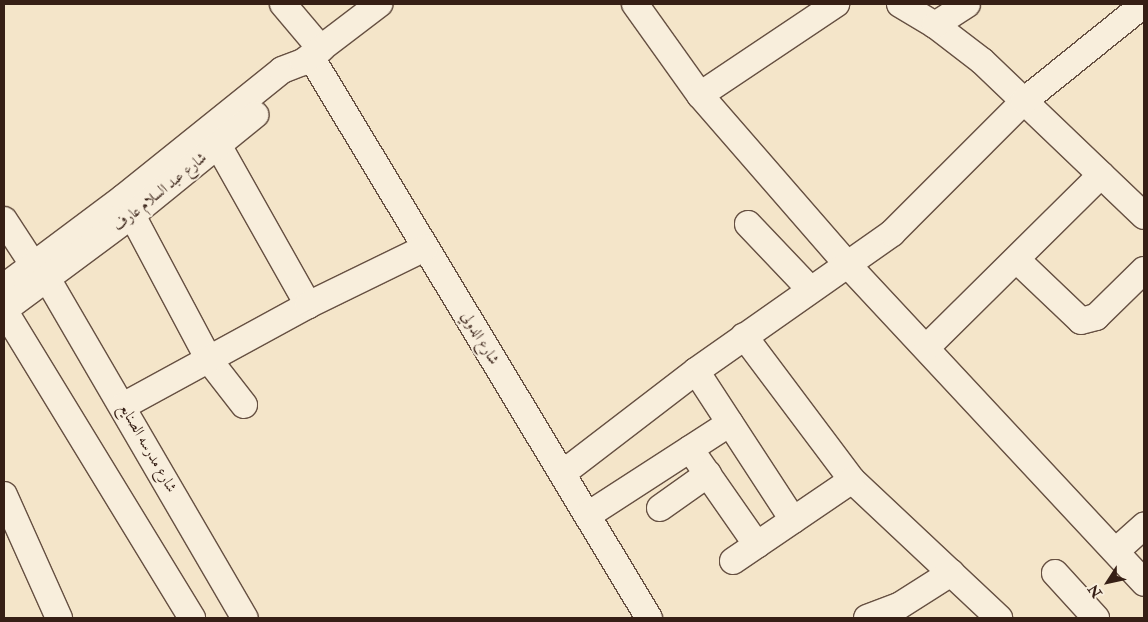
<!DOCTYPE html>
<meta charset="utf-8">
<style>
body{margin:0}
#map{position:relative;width:1148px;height:622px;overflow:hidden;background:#f4e5c9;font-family:"IM FELL Double Pica",Amiri,serif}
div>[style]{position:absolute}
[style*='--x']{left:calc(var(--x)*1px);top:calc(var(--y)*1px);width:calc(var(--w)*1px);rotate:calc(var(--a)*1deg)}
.roads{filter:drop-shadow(1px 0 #665042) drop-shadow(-1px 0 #665042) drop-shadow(0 1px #665042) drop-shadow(0 -1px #665042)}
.minor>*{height:26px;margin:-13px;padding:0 13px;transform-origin:13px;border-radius:13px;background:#f8eedc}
span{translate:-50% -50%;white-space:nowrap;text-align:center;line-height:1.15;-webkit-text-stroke:4px #f8eedc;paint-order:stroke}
.street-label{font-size:15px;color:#361f15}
.frame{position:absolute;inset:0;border:5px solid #361f15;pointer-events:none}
.north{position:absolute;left:1083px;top:557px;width:50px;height:50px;-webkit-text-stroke:4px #f8eedc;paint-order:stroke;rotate:235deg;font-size:14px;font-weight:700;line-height:20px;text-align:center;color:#361f15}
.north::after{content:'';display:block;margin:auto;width:18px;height:22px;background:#361f15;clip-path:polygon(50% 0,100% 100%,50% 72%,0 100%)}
</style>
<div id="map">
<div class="roads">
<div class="minor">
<div style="--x:283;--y:4;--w:59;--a:49.8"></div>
<div style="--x:635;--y:4;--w:112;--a:54.5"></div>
<div style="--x:700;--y:95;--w:224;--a:49"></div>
<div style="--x:847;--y:264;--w:436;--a:47"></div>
<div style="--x:900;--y:4;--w:41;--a:31"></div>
<div style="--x:935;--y:25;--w:59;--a:37.5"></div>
<div style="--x:982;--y:61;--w:224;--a:43.7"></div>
<div style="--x:935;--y:25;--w:38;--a:-33"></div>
<div style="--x:311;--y:57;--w:655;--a:58.93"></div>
<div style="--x:700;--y:95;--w:164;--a:-33.8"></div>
<div style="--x:218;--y:145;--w:184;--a:60.6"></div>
<div style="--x:132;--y:215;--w:164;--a:62"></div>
<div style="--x:209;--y:360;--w:57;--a:52.1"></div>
<div style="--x:4;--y:220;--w:55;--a:56.9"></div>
<div style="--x:748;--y:224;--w:90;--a:46.4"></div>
<div style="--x:1017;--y:260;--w:88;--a:43.6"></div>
<div style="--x:1081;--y:321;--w:16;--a:-15"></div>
<div style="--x:1096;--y:317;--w:67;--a:-44.4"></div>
<div style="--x:48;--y:280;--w:391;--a:59.8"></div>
<div style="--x:4;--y:287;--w:149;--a:-36.8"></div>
<div style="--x:123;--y:198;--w:204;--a:-38.8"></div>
<div style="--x:282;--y:70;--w:22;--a:-21"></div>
<div style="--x:303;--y:62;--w:96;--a:-37.3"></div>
<div style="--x:4;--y:310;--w:159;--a:-36.6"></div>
<div style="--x:132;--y:215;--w:159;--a:-39.1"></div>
<div style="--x:4;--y:310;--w:361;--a:58.6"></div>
<div style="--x:744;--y:336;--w:180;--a:53.1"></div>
<div style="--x:852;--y:480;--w:202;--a:43.2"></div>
<div style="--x:927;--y:347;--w:245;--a:-44.7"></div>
<div style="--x:696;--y:371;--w:178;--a:56.9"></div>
<div style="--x:123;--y:406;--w:211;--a:-28.6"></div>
<div style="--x:308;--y:305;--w:130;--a:-26"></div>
<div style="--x:690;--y:449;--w:117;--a:55.1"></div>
<div style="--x:563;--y:473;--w:168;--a:-37.5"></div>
<div style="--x:696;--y:371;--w:240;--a:-35.1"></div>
<div style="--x:892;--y:233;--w:187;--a:-45"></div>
<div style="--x:1024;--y:101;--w:154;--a:-38.9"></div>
<div style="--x:4;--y:495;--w:135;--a:65.9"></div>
<div style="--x:660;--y:508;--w:59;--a:-35.3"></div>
<div style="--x:588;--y:515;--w:169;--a:-32.9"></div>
<div style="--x:1116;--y:551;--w:38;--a:-42"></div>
<div style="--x:733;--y:561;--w:144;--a:-34.2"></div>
<div style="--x:1055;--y:573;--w:61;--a:47.7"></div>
<div style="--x:867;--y:618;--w:34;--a:-21"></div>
<div style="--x:899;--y:606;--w:62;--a:-32.4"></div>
</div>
</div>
<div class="street-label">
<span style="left:160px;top:192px;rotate:-39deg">شارع عبد السلام عارف</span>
<span style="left:480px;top:338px;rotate:59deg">شارع الدولي</span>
<span style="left:148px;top:448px;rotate:60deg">شارع مدرسه الصنايع</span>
</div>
<div class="frame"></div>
<div class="north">N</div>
</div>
